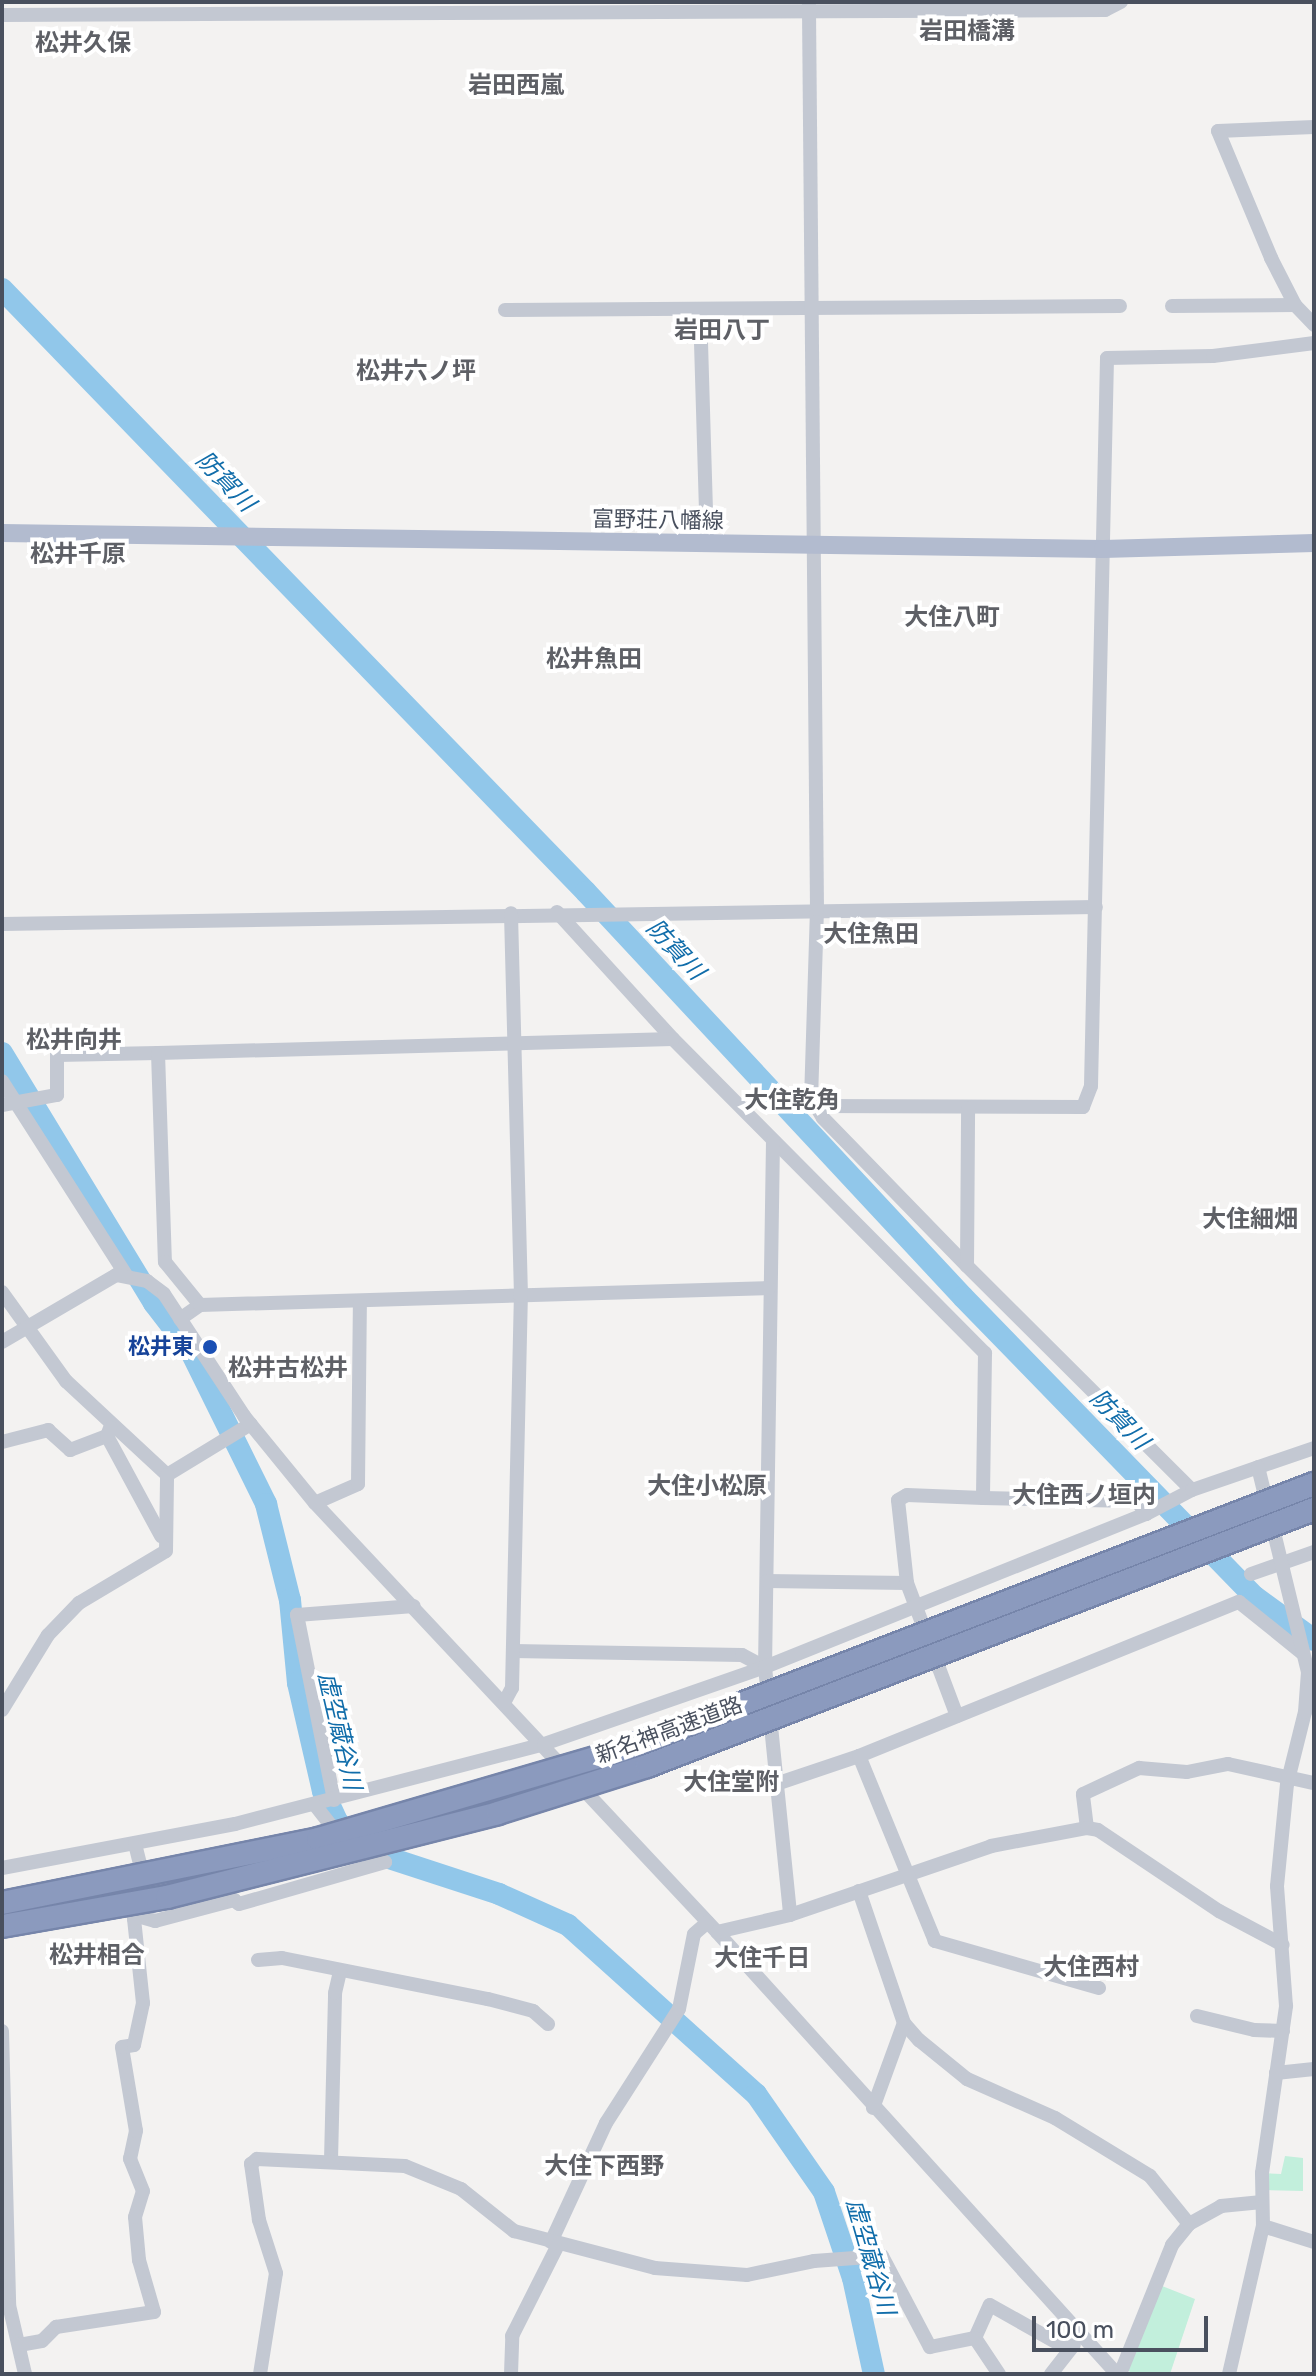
<!DOCTYPE html>
<meta charset="utf-8">
<style>
body{margin:0}
#map{position:relative;width:1316px;height:2376px;overflow:hidden;background:#f3f2f1;font-family:Rubik,"Noto Sans JP",sans-serif}
div>[style]{position:absolute}
[style*='--x']{left:calc(var(--x)*1px);top:calc(var(--y)*1px);width:calc(var(--w)*1px);rotate:calc(var(--a)*1deg)}
.green>*{inset:0;background:#c2efdc}
.river>*{height:22px;margin:-11px;padding:0 11px;transform-origin:11px;border-radius:11px;background:#91c7ea}
.minor>*{height:14px;margin:-7px;padding:0 7px;transform-origin:7px;border-radius:7px;background:#c3c8d2}
.major>*{height:18px;margin:-9px;padding:0 9px;transform-origin:9px;border-radius:9px;background:#b2bbcf}
.bridges{filter:drop-shadow(2px 0 #7685aa) drop-shadow(-2px 0 #7685aa) drop-shadow(0 2px #7685aa) drop-shadow(0 -2px #7685aa)}
.highway-bridge>*{height:22px;margin:-11px;padding:0 11px;transform-origin:11px;border-radius:11px;background:#8b9abe}
.dots>*{width:22px;height:22px;translate:-50% -50%;box-sizing:border-box;border:4px solid #fff;border-radius:50%}
span{translate:-50% -50%;white-space:nowrap;text-align:center;line-height:1.15;-webkit-text-stroke:8px #fff;paint-order:stroke}
.street-label{font-size:22px;color:#49505e}
.transit-label{font-size:22px;color:#164399;font-weight:700}
.right{translate:-100% -50%;text-align:right}
.neighbourhood-label{font-size:24px;color:#5e6066;font-weight:700}
.water-label{font-size:24px;color:#116daa;font-style:italic}
.frame{position:absolute;inset:0;border:4px solid #49505e;pointer-events:none}
.scale{position:absolute;left:1032px;top:2316px;width:176px;height:36px;box-sizing:border-box;border:4px solid #49505e;border-top:0;padding-left:10px;font-size:24px;line-height:28px;white-space:nowrap;color:#49505e;-webkit-text-stroke:6px #fff;paint-order:stroke}
</style>
<div id="map">
<div class="green">
<div style="clip-path:polygon(1285px 2156px,1303px 2158px,1303px 2191px,1262px 2190px,1262px 2173px,1281px 2174px)"></div>
<div style="clip-path:polygon(1157px 2284px,1195px 2299px,1170px 2374px,1133px 2374px,1123px 2367px)"></div>
</div>
<div class="river">
<div style="--x:2;--y:289;--w:839;--a:45.92"></div>
<div style="--x:586;--y:892;--w:553;--a:47.05"></div>
<div style="--x:963;--y:1297;--w:419;--a:45.8"></div>
<div style="--x:1255;--y:1597;--w:73;--a:36.1"></div>
<div style="--x:2;--y:1053;--w:293;--a:58.7"></div>
<div style="--x:154;--y:1303;--w:59;--a:52.5"></div>
<div style="--x:190;--y:1350;--w:172;--a:63.7"></div>
<div style="--x:266;--y:1504;--w:99;--a:76"></div>
<div style="--x:290;--y:1600;--w:83;--a:84.5"></div>
<div style="--x:298;--y:1683;--w:111;--a:77"></div>
<div style="--x:323;--y:1791;--w:33;--a:65"></div>
<div style="--x:337;--y:1821;--w:21;--a:53"></div>
<div style="--x:350;--y:1838;--w:38;--a:29"></div>
<div style="--x:383;--y:1856;--w:122;--a:18.1"></div>
<div style="--x:499;--y:1894;--w:76;--a:24.2"></div>
<div style="--x:568;--y:1925;--w:253;--a:42"></div>
<div style="--x:756;--y:2094;--w:119;--a:55.2"></div>
<div style="--x:824;--y:2192;--w:91;--a:71.4"></div>
<div style="--x:853;--y:2278;--w:98;--a:77.7"></div>
</div>
<div class="minor">
<div style="--x:2;--y:15;--w:1103;--a:-0.26"></div>
<div style="--x:1105;--y:10;--w:18;--a:-27"></div>
<div style="--x:1314;--y:127;--w:96;--a:177.6"></div>
<div style="--x:1218;--y:131;--w:138;--a:67.3"></div>
<div style="--x:1271;--y:258;--w:53;--a:62.9"></div>
<div style="--x:1295;--y:305;--w:28;--a:46"></div>
<div style="--x:1172;--y:306;--w:123;--a:-0.5"></div>
<div style="--x:700;--y:309;--w:236;--a:88.3"></div>
<div style="--x:505;--y:310;--w:615;--a:-0.37"></div>
<div style="--x:557;--y:912;--w:172;--a:47.6"></div>
<div style="--x:673;--y:1039;--w:443;--a:45.2"></div>
<div style="--x:985;--y:1353;--w:145;--a:90.8"></div>
<div style="--x:983;--y:1498;--w:154;--a:1.1"></div>
<div style="--x:1137;--y:1501;--w:16;--a:55"></div>
<div style="--x:2;--y:924;--w:1094;--a:-0.89"></div>
<div style="--x:158;--y:1053;--w:515;--a:-1.56"></div>
<div style="--x:2;--y:1081;--w:230;--a:57.4"></div>
<div style="--x:814;--y:1103;--w:17;--a:59"></div>
<div style="--x:823;--y:1118;--w:206;--a:45.8"></div>
<div style="--x:967;--y:1266;--w:317;--a:44.9"></div>
<div style="--x:803;--y:1104;--w:9;--a:-27"></div>
<div style="--x:811;--y:1100;--w:191;--a:-88.2"></div>
<div style="--x:817;--y:909;--w:907;--a:-90.51"></div>
<div style="--x:2;--y:1105;--w:56;--a:-10.3"></div>
<div style="--x:57;--y:1095;--w:40;--a:-90"></div>
<div style="--x:57;--y:1055;--w:101;--a:-1.1"></div>
<div style="--x:158;--y:1053;--w:209;--a:88.1"></div>
<div style="--x:165;--y:1262;--w:55;--a:50.9"></div>
<div style="--x:818;--y:1106;--w:265;--a:0.2"></div>
<div style="--x:1083;--y:1107;--w:22;--a:-69"></div>
<div style="--x:1091;--y:1086;--w:728;--a:-88.74"></div>
<div style="--x:1107;--y:358;--w:106;--a:-1.1"></div>
<div style="--x:1213;--y:356;--w:102;--a:-7.3"></div>
<div style="--x:773;--y:1141;--w:526;--a:90.87"></div>
<div style="--x:765;--y:1667;--w:249;--a:84.2"></div>
<div style="--x:967;--y:1266;--w:158;--a:-89.6"></div>
<div style="--x:2;--y:1292;--w:110;--a:54.3"></div>
<div style="--x:66;--y:1381;--w:138;--a:42.9"></div>
<div style="--x:167;--y:1475;--w:98;--a:-31.3"></div>
<div style="--x:180;--y:1319;--w:24;--a:-35"></div>
<div style="--x:200;--y:1305;--w:569;--a:-1.71"></div>
<div style="--x:2;--y:1342;--w:132;--a:-30.4"></div>
<div style="--x:116;--y:1275;--w:32;--a:11"></div>
<div style="--x:147;--y:1281;--w:21;--a:37"></div>
<div style="--x:164;--y:1294;--w:146;--a:56.7"></div>
<div style="--x:244;--y:1416;--w:112;--a:50.8"></div>
<div style="--x:315;--y:1503;--w:588;--a:46.86"></div>
<div style="--x:717;--y:1932;--w:596;--a:47.86"></div>
<div style="--x:107;--y:1436;--w:114;--a:61.6"></div>
<div style="--x:2;--y:1442;--w:48;--a:-14.6"></div>
<div style="--x:48;--y:1430;--w:30;--a:42"></div>
<div style="--x:70;--y:1450;--w:40;--a:-21"></div>
<div style="--x:107;--y:1436;--w:9;--a:-69"></div>
<div style="--x:315;--y:1503;--w:47;--a:-23.8"></div>
<div style="--x:358;--y:1484;--w:181;--a:-89.4"></div>
<div style="--x:1251;--y:1574;--w:67;--a:-19.2"></div>
<div style="--x:767;--y:1581;--w:140;--a:0.8"></div>
<div style="--x:907;--y:1583;--w:83;--a:-96.2"></div>
<div style="--x:898;--y:1500;--w:10;--a:-29"></div>
<div style="--x:907;--y:1495;--w:76;--a:2.3"></div>
<div style="--x:907;--y:1583;--w:142;--a:69.4"></div>
<div style="--x:513;--y:1651;--w:229;--a:1"></div>
<div style="--x:742;--y:1655;--w:26;--a:28"></div>
<div style="--x:505;--y:1701;--w:15;--a:-62"></div>
<div style="--x:512;--y:1688;--w:392;--a:-88.7"></div>
<div style="--x:521;--y:1296;--w:383;--a:-91.5"></div>
<div style="--x:2;--y:1710;--w:88;--a:-58.5"></div>
<div style="--x:48;--y:1635;--w:45;--a:-45.9"></div>
<div style="--x:79;--y:1603;--w:101;--a:-30.9"></div>
<div style="--x:166;--y:1551;--w:76;--a:-89.2"></div>
<div style="--x:779;--y:1783;--w:84;--a:-18.6"></div>
<div style="--x:334;--y:1800;--w:189;--a:-101.3"></div>
<div style="--x:297;--y:1615;--w:117;--a:-4.4"></div>
<div style="--x:1087;--y:1828;--w:34;--a:-97"></div>
<div style="--x:1083;--y:1794;--w:62;--a:-24.9"></div>
<div style="--x:1139;--y:1768;--w:48;--a:4.8"></div>
<div style="--x:1187;--y:1772;--w:42;--a:-11"></div>
<div style="--x:1228;--y:1764;--w:88;--a:12.5"></div>
<div style="--x:2;--y:1868;--w:237;--a:-10.7"></div>
<div style="--x:235;--y:1824;--w:319;--a:-14.5"></div>
<div style="--x:544;--y:1744;--w:234;--a:-19.2"></div>
<div style="--x:765;--y:1667;--w:411;--a:-21.9"></div>
<div style="--x:1146;--y:1514;--w:52;--a:-27.6"></div>
<div style="--x:1192;--y:1490;--w:129;--a:-19"></div>
<div style="--x:859;--y:1891;--w:139;--a:71.2"></div>
<div style="--x:904;--y:2023;--w:23;--a:49"></div>
<div style="--x:919;--y:2040;--w:62;--a:39.1"></div>
<div style="--x:967;--y:2079;--w:96;--a:23.9"></div>
<div style="--x:1055;--y:2118;--w:111;--a:31.4"></div>
<div style="--x:1150;--y:2176;--w:62;--a:50.9"></div>
<div style="--x:134;--y:1915;--w:22;--a:16"></div>
<div style="--x:155;--y:1921;--w:82;--a:-14.9"></div>
<div style="--x:234;--y:1900;--w:6;--a:39"></div>
<div style="--x:239;--y:1904;--w:152;--a:-16"></div>
<div style="--x:385;--y:1862;--w:41;--a:-157.2"></div>
<div style="--x:347;--y:1846;--w:52;--a:-128"></div>
<div style="--x:717;--y:1932;--w:75;--a:-13.1"></div>
<div style="--x:790;--y:1915;--w:213;--a:-18.9"></div>
<div style="--x:991;--y:1846;--w:98;--a:-10.6"></div>
<div style="--x:1087;--y:1828;--w:11;--a:10"></div>
<div style="--x:1098;--y:1830;--w:146;--a:33.8"></div>
<div style="--x:1219;--y:1911;--w:72;--a:28"></div>
<div style="--x:258;--y:1960;--w:24;--a:-5"></div>
<div style="--x:282;--y:1958;--w:210;--a:11.3"></div>
<div style="--x:488;--y:1999;--w:47;--a:14.9"></div>
<div style="--x:533;--y:2011;--w:20;--a:41"></div>
<div style="--x:1099;--y:1988;--w:171;--a:-164"></div>
<div style="--x:935;--y:1941;--w:200;--a:-112.3"></div>
<div style="--x:859;--y:1756;--w:410;--a:-22.1"></div>
<div style="--x:1239;--y:1602;--w:80;--a:38.9"></div>
<div style="--x:1197;--y:2016;--w:59;--a:13.8"></div>
<div style="--x:1254;--y:2030;--w:29;--a:2"></div>
<div style="--x:2;--y:2031;--w:274;--a:88.5"></div>
<div style="--x:9;--y:2305;--w:71;--a:76.9"></div>
<div style="--x:1276;--y:2073;--w:38;--a:-6"></div>
<div style="--x:873;--y:2108;--w:90;--a:-70"></div>
<div style="--x:331;--y:2160;--w:167;--a:-88.6"></div>
<div style="--x:335;--y:1993;--w:22;--a:-77"></div>
<div style="--x:1263;--y:2226;--w:53;--a:17.4"></div>
<div style="--x:551;--y:2242;--w:131;--a:-65.2"></div>
<div style="--x:606;--y:2123;--w:135;--a:-57.4"></div>
<div style="--x:679;--y:2009;--w:76;--a:-78.7"></div>
<div style="--x:694;--y:1934;--w:18;--a:-41"></div>
<div style="--x:975;--y:2338;--w:36;--a:-66"></div>
<div style="--x:990;--y:2305;--w:90;--a:29.4"></div>
<div style="--x:19;--y:2345;--w:23;--a:-10"></div>
<div style="--x:42;--y:2341;--w:20;--a:-45"></div>
<div style="--x:56;--y:2327;--w:99;--a:-8.7"></div>
<div style="--x:154;--y:2312;--w:54;--a:-106.1"></div>
<div style="--x:139;--y:2260;--w:43;--a:-95.3"></div>
<div style="--x:135;--y:2217;--w:27;--a:-73"></div>
<div style="--x:143;--y:2191;--w:35;--a:-112"></div>
<div style="--x:130;--y:2159;--w:29;--a:-78"></div>
<div style="--x:136;--y:2131;--w:85;--a:-99.5"></div>
<div style="--x:122;--y:2047;--w:12;--a:-9"></div>
<div style="--x:134;--y:2045;--w:43;--a:-77.9"></div>
<div style="--x:143;--y:2003;--w:84;--a:-96.1"></div>
<div style="--x:134;--y:1919;--w:55;--a:-83.8"></div>
<div style="--x:140;--y:1864;--w:21;--a:-104"></div>
<div style="--x:260;--y:2374;--w:102;--a:-81"></div>
<div style="--x:276;--y:2273;--w:56;--a:-107.8"></div>
<div style="--x:259;--y:2220;--w:57;--a:-98.1"></div>
<div style="--x:251;--y:2164;--w:8;--a:-40"></div>
<div style="--x:257;--y:2159;--w:148;--a:2.7"></div>
<div style="--x:405;--y:2166;--w:61;--a:22.3"></div>
<div style="--x:461;--y:2189;--w:68;--a:38.4"></div>
<div style="--x:514;--y:2231;--w:146;--a:14.7"></div>
<div style="--x:655;--y:2268;--w:92;--a:4.4"></div>
<div style="--x:747;--y:2275;--w:68;--a:-11.8"></div>
<div style="--x:814;--y:2261;--w:68;--a:-4.2"></div>
<div style="--x:882;--y:2256;--w:103;--a:62.2"></div>
<div style="--x:930;--y:2347;--w:46;--a:-11.3"></div>
<div style="--x:975;--y:2338;--w:43;--a:56.3"></div>
<div style="--x:511;--y:2374;--w:38;--a:-88"></div>
<div style="--x:512;--y:2336;--w:102;--a:-63.2"></div>
<div style="--x:1051;--y:2374;--w:37;--a:-52"></div>
<div style="--x:1120;--y:2374;--w:139;--a:-68"></div>
<div style="--x:1172;--y:2245;--w:27;--a:-51"></div>
<div style="--x:1189;--y:2224;--w:37;--a:-29"></div>
<div style="--x:1221;--y:2206;--w:41;--a:-5.6"></div>
<div style="--x:1229;--y:2374;--w:152;--a:-77.1"></div>
<div style="--x:1263;--y:2226;--w:53;--a:-91.1"></div>
<div style="--x:1262;--y:2173;--w:169;--a:-81.8"></div>
<div style="--x:1286;--y:2006;--w:120;--a:-94.3"></div>
<div style="--x:1277;--y:1886;--w:102;--a:-84.4"></div>
<div style="--x:1287;--y:1784;--w:74;--a:-76"></div>
<div style="--x:1305;--y:1712;--w:40;--a:-85.7"></div>
<div style="--x:1308;--y:1672;--w:211;--a:-103.7"></div>
</div>
<div class="major">
<div style="--x:2;--y:533;--w:1101;--a:0.83"></div>
<div style="--x:1103;--y:549;--w:211;--a:-1.6"></div>
</div>
<div class="bridges">
<div class="highway-bridge">
<div style="--x:2;--y:1903;--w:322;--a:-11.4"></div>
<div style="--x:318;--y:1839;--w:317;--a:-16.3"></div>
<div style="--x:622;--y:1750;--w:741;--a:-21.03"></div>
<div style="--x:2;--y:1926;--w:168;--a:-10"></div>
<div style="--x:167;--y:1897;--w:341;--a:-14.2"></div>
<div style="--x:498;--y:1813;--w:156;--a:-17.5"></div>
<div style="--x:647;--y:1766;--w:715;--a:-21.07"></div>
</div>
</div>
<div class="dots">
<div style="left:210px;top:1347px;background:#1a4fb4"></div>
</div>
<div class="street-label">
<span style="left:658px;top:520px;rotate:1deg">富野荘八幡線</span>
<span style="left:669px;top:1730px;rotate:-20deg">新名神高速道路</span>
</div>
<div class="transit-label">
<span class="right" style="left:194px;top:1347px">松井東</span>
</div>
<div class="neighbourhood-label">
<span style="left:967px;top:32px">岩田橋溝</span>
<span style="left:83px;top:44px">松井久保</span>
<span style="left:516px;top:86px">岩田西嵐</span>
<span style="left:722px;top:331px">岩田八丁</span>
<span style="left:416px;top:372px">松井六ノ坪</span>
<span style="left:78px;top:555px">松井千原</span>
<span style="left:952px;top:618px">大住八町</span>
<span style="left:594px;top:660px">松井魚田</span>
<span style="left:871px;top:935px">大住魚田</span>
<span style="left:74px;top:1041px">松井向井</span>
<span style="left:792px;top:1101px">大住乾角</span>
<span style="left:1250px;top:1220px">大住細畑</span>
<span style="left:288px;top:1369px">松井古松井</span>
<span style="left:707px;top:1487px">大住小松原</span>
<span style="left:1084px;top:1496px">大住西ノ垣内</span>
<span style="left:731px;top:1783px">大住堂附</span>
<span style="left:97px;top:1956px">松井相合</span>
<span style="left:762px;top:1959px">大住千日</span>
<span style="left:1091px;top:1968px">大住西村</span>
<span style="left:604px;top:2167px">大住下西野</span>
</div>
<div class="water-label">
<span style="left:225px;top:482px;rotate:46deg">防賀川</span>
<span style="left:675px;top:950px;rotate:47deg">防賀川</span>
<span style="left:1119px;top:1420px;rotate:46deg">防賀川</span>
<span style="left:339px;top:1731px;rotate:77deg">虚空蔵谷川</span>
<span style="left:870px;top:2257px;rotate:74deg">虚空蔵谷川</span>
</div>
<div class="frame"></div>
<div class="scale">100 m</div>
</div>
